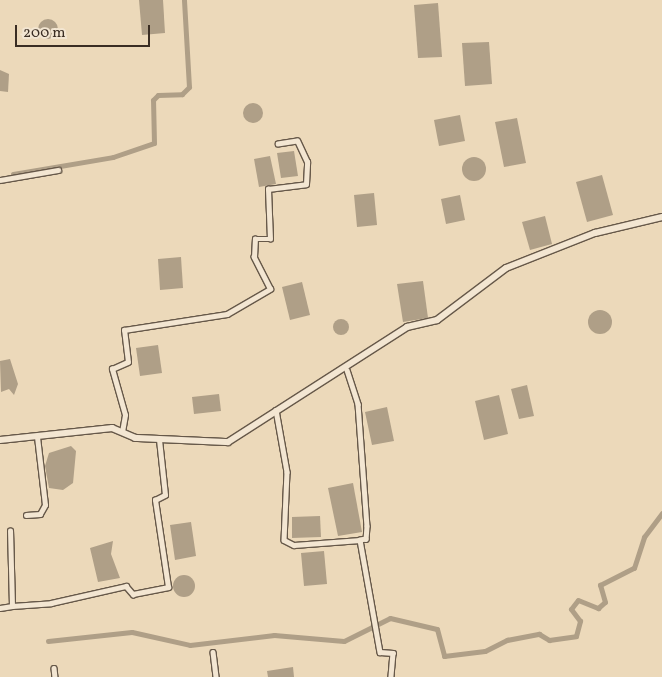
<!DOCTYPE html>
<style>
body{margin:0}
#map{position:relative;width:662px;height:677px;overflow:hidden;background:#ecd9ba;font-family:Vollkorn,serif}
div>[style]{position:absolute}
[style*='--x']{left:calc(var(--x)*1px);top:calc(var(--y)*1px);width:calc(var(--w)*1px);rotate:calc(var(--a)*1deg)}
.water>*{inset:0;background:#af9f87}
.round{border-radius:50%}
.canal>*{height:5px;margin:-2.5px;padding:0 2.5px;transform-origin:2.5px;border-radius:2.5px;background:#af9f87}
.roads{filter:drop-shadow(1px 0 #665849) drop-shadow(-1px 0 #665849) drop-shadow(0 1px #665849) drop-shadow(0 -1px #665849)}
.street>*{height:4.5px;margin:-2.25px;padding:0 2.25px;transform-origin:2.25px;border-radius:2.25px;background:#f3e6d2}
.secondary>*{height:6px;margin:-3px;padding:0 3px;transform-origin:3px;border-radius:3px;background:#f3e6d2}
span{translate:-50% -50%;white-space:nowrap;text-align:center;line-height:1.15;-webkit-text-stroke:4px #f3e6d2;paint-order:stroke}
.scale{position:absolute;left:15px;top:25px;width:135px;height:22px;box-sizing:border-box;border:2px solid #3a2d23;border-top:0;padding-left:6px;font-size:15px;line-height:18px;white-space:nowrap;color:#3a2d23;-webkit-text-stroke:4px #f3e6d2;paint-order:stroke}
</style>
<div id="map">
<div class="water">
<div style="clip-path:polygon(139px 0,163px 0,165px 33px,142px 35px)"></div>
<div style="clip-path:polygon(438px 3px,442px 57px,418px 58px,414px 5px)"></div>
<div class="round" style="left:38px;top:19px;width:20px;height:20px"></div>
<div style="clip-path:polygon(489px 42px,492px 84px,465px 86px,462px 43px)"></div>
<div style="clip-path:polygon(0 70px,9px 74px,8px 92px,0 91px)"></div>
<div class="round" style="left:243px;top:103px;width:20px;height:20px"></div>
<div style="clip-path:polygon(460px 115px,465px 141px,439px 146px,434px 120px)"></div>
<div style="clip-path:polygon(517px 118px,526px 163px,504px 167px,495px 122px)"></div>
<div style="clip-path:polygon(294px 151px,298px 176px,281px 178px,277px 153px)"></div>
<div style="clip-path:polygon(270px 156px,276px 184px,259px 187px,254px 159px)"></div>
<div class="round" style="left:462px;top:157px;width:24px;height:24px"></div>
<div style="clip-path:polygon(602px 175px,613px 215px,587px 222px,576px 182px)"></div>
<div style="clip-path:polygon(374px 193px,377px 225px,357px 227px,354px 195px)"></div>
<div style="clip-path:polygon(460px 195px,465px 220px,446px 224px,441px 199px)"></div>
<div style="clip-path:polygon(545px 216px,552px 244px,530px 250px,522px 222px)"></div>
<div style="clip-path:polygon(181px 257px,183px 288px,160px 290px,158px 259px)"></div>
<div style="clip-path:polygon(423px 281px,428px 318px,403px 322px,397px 284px)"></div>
<div style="clip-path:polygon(302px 282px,310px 315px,290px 320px,282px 287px)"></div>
<div class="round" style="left:588px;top:310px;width:24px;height:24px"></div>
<div class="round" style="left:333px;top:319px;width:16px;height:16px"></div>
<div style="clip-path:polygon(158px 345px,162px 373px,140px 376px,136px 348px)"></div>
<div style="clip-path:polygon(10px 359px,18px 384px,14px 395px,9px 389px,1px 392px,0 361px)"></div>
<div style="clip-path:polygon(527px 385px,534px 416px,519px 419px,511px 389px)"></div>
<div style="clip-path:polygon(219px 394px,221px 411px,194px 414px,192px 397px)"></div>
<div style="clip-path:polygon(499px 395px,508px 434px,484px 440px,475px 401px)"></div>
<div style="clip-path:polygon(387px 407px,394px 441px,372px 445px,365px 412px)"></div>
<div style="clip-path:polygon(71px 446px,76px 451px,73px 483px,63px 490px,49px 488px,45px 466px,49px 453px)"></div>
<div style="clip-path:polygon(353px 483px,362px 532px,338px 536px,328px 488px)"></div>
<div style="clip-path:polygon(320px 516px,321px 537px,292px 538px,292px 517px)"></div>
<div style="clip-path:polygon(191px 522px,196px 556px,175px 560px,170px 525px)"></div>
<div style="clip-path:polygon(113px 541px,111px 554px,120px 578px,98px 582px,90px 548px)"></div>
<div style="clip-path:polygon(324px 551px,327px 584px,304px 586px,301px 553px)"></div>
<div class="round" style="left:173px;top:575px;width:22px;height:22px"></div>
<div style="clip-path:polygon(293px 667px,294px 677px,268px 677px,267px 671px)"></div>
</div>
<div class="canal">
<div style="--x:13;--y:174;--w:101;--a:-9.6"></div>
<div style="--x:113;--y:157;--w:43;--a:-18.9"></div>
<div style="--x:154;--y:143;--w:43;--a:-91.3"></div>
<div style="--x:153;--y:100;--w:7;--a:-45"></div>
<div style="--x:158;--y:95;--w:24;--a:-2"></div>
<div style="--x:182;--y:94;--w:10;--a:-45"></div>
<div style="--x:189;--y:87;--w:87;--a:-93.3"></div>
<div style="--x:48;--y:641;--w:84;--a:-6.1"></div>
<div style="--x:132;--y:632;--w:59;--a:12.6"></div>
<div style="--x:190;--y:645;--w:85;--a:-6.8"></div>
<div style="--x:274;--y:635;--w:70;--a:4.9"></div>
<div style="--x:344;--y:641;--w:51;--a:-26.6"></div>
<div style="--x:390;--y:618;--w:48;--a:13.2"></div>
<div style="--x:437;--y:629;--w:28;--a:75"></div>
<div style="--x:444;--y:656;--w:41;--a:-7"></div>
<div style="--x:485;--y:651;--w:25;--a:-27"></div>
<div style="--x:507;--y:640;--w:33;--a:-11"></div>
<div style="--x:539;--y:634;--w:12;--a:31"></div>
<div style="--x:549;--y:640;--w:27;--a:-8"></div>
<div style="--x:576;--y:636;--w:16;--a:-75"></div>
<div style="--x:580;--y:621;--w:15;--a:-127"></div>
<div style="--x:571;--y:609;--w:11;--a:-52"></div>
<div style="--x:578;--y:600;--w:22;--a:22"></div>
<div style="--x:598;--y:608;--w:9;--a:-41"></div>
<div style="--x:605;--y:602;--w:18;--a:-106"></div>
<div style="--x:600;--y:585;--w:38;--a:-27"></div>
<div style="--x:634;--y:568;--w:33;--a:-72"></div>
<div style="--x:644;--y:537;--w:30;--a:-53"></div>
</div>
<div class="roads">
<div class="street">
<div style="--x:0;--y:180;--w:59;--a:-9.8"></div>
<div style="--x:347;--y:370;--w:36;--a:72"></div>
<div style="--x:358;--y:404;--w:122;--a:85.8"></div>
<div style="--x:367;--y:526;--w:13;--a:94"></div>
<div style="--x:366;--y:539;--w:6;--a:171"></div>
<div style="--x:360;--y:540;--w:114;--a:79.9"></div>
<div style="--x:380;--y:652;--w:13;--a:4"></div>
<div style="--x:393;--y:653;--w:24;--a:95"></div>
<div style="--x:276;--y:410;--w:63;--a:79.9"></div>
<div style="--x:287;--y:472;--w:68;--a:92.5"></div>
<div style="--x:284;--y:540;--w:11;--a:27"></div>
<div style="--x:294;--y:545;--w:66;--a:-4.3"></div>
<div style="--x:122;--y:432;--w:17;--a:-80"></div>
<div style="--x:125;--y:415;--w:48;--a:-105.8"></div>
<div style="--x:112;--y:369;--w:17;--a:-24"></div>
<div style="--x:128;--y:362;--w:32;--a:-97"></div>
<div style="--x:124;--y:330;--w:104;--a:-8.8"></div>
<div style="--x:227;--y:314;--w:50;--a:-30.2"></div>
<div style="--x:270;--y:289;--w:36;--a:-117"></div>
<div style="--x:254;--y:257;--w:18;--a:-87"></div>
<div style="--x:255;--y:239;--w:15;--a:0"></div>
<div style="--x:270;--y:239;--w:50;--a:-92.3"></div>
<div style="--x:268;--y:189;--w:38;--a:-7"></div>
<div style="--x:306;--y:184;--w:22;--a:-87"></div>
<div style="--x:307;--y:162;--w:23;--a:-115"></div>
<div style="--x:297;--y:141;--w:19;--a:171"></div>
<div style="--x:26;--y:515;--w:14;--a:-4"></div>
<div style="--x:40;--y:514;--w:10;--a:-61"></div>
<div style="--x:45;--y:505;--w:68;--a:-96.7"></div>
<div style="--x:12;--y:606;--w:39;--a:-4"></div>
<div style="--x:51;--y:603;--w:77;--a:-12.8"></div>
<div style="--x:126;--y:586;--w:11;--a:49"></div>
<div style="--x:133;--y:594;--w:36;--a:-11"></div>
<div style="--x:168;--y:587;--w:88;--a:-98.5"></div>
<div style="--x:155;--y:500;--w:11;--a:-27"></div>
<div style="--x:165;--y:495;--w:55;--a:-96.2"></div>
<div style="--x:0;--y:608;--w:12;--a:-9"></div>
<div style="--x:12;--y:606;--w:75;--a:-91.5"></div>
<div style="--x:213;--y:652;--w:25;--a:83"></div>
<div style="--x:54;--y:668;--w:9;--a:84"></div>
</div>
<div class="secondary">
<div style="--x:0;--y:440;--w:113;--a:-6.1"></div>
<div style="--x:112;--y:428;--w:25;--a:23"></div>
<div style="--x:135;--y:438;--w:93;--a:2.5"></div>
<div style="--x:228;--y:442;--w:213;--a:-32.7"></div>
<div style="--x:407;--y:327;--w:31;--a:-13"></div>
<div style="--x:437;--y:320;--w:86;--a:-37"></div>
<div style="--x:506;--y:268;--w:96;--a:-21.5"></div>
<div style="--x:595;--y:233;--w:69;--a:-13.4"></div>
</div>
</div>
<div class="scale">200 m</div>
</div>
